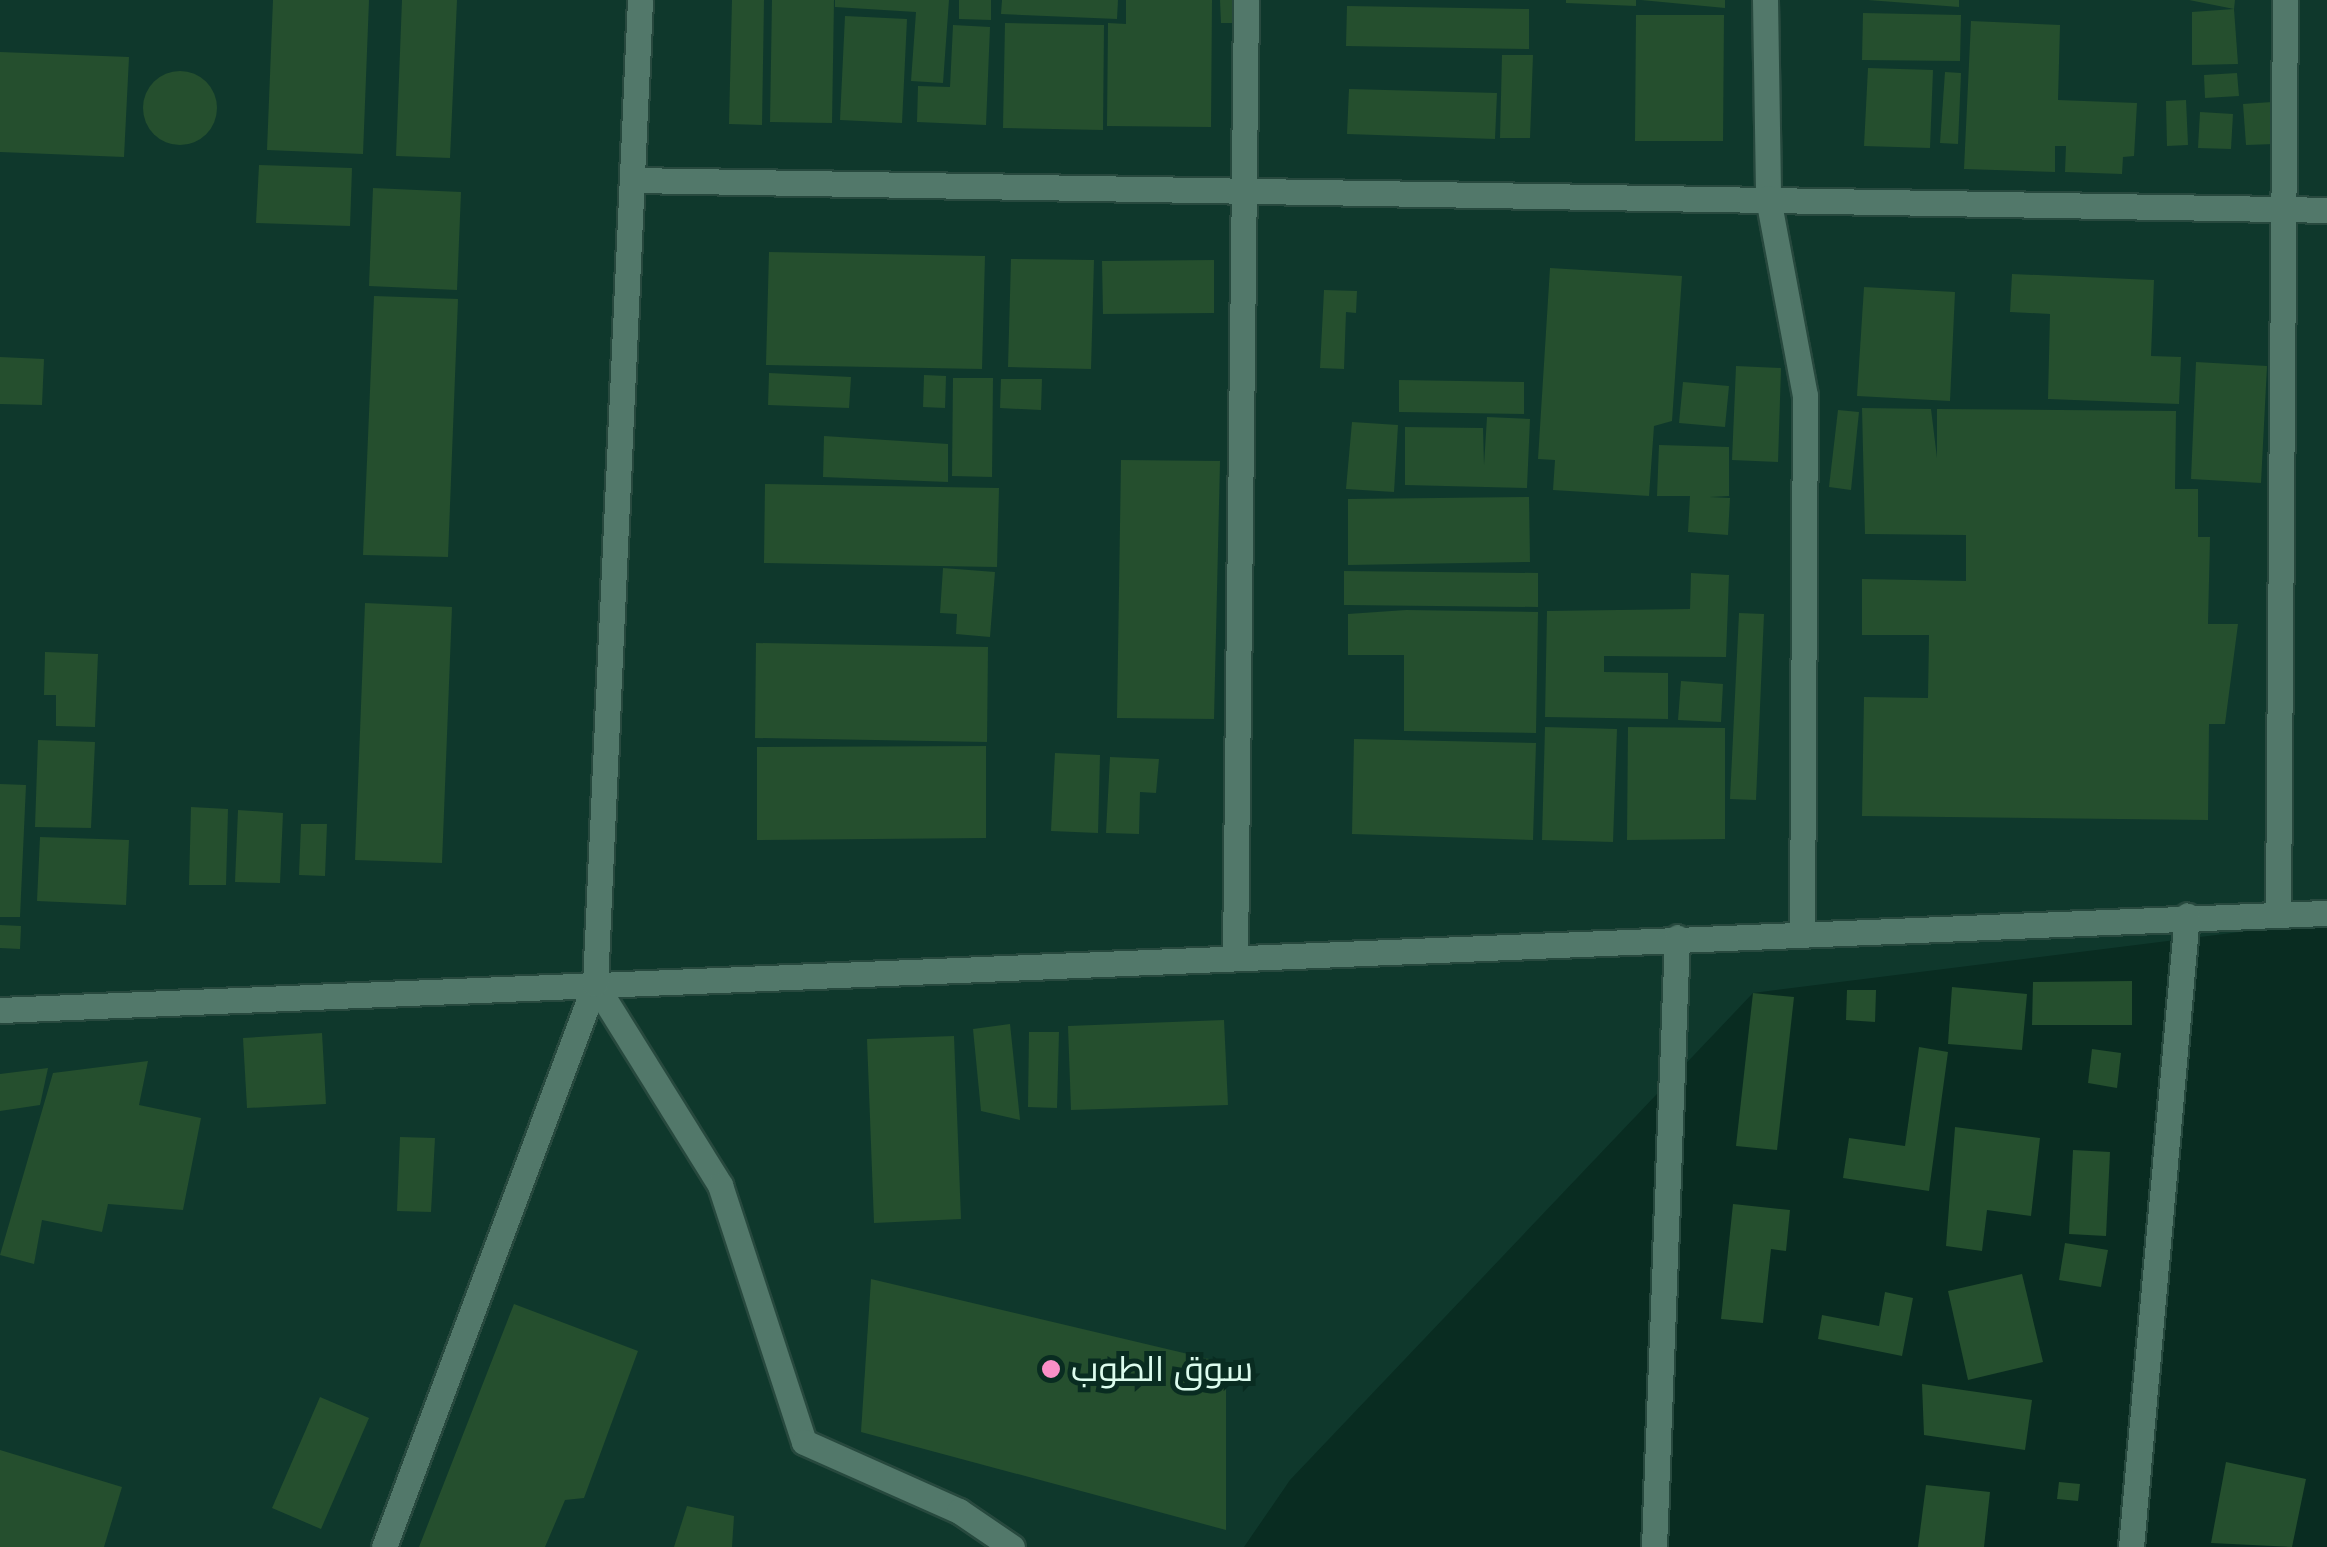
<!DOCTYPE html>
<meta charset="utf-8">
<style>
body{margin:0}
#map{position:relative;width:2327px;height:1547px;overflow:hidden;background:#092c21;font-family:Arial,Cairo,sans-serif}
div>[style]{position:absolute}
[style*='--x']{left:calc(var(--x)*1px);top:calc(var(--y)*1px);width:calc(var(--w)*1px);rotate:calc(var(--a)*1deg)}
.built>*{inset:0;background:#0f382c}
.building>*{inset:0;background:#254f2e}
.round{border-radius:50%}
.roads{filter:drop-shadow(2px 0 #27493e) drop-shadow(-2px 0 #27493e) drop-shadow(0 2px #27493e) drop-shadow(0 -2px #27493e)}
.minor>*{height:25px;margin:-12.5px;padding:0 12.5px;transform-origin:12.5px;border-radius:12.5px;background:#52786a}
.dots>*{width:28px;height:28px;translate:-50% -50%;box-sizing:border-box;border:5px solid #092c21;border-radius:50%}
span{translate:-50% -50%;white-space:nowrap;text-align:center;line-height:1.15;-webkit-text-stroke:10px #092c21;paint-order:stroke}
.poi-label{font-size:35px;color:#dcfcee}
.left{translate:0 -50%;text-align:left}
</style>
<div id="map">
<div class="built">
<div style="clip-path:polygon(0 0,2327px 0,2327px 921px,1753px 993px,1290px 1480px,1244px 1547px,0 1547px)"></div>
</div>
<div class="building">
<div style="clip-path:polygon(273px 0,369px 0,363px 154px,267px 150px)"></div>
<div style="clip-path:polygon(402px 0,457px 0,450px 158px,396px 156px)"></div>
<div style="clip-path:polygon(732px 0,764px 0,762px 125px,729px 124px)"></div>
<div style="clip-path:polygon(772px 0,834px 0,832px 123px,770px 122px)"></div>
<div style="clip-path:polygon(835px 0,949px 0,943px 83px,911px 81px,916px 12px,835px 7px)"></div>
<div style="clip-path:polygon(959px 0,991px 0,991px 20px,959px 19px)"></div>
<div style="clip-path:polygon(1002px 0,1118px 0,1117px 19px,1001px 14px)"></div>
<div style="clip-path:polygon(1126px 0,1212px 0,1211px 127px,1107px 126px,1108px 23px,1126px 24px)"></div>
<div style="clip-path:polygon(1220px 0,1240px 0,1240px 23px,1221px 23px)"></div>
<div style="clip-path:polygon(1566px 0,1636px 0,1636px 6px,1566px 3px)"></div>
<div style="clip-path:polygon(1641px 0,1725px 0,1725px 8px)"></div>
<div style="clip-path:polygon(1868px 0,1959px 0,1959px 7px)"></div>
<div style="clip-path:polygon(2189px 0,2235px 0,2234px 9px)"></div>
<div style="clip-path:polygon(1347px 6px,1529px 9px,1529px 49px,1346px 46px)"></div>
<div style="clip-path:polygon(2234px 9px,2238px 64px,2192px 65px,2192px 12px)"></div>
<div style="clip-path:polygon(1863px 13px,1961px 15px,1960px 61px,1862px 60px)"></div>
<div style="clip-path:polygon(1636px 15px,1724px 15px,1723px 141px,1635px 141px)"></div>
<div style="clip-path:polygon(845px 16px,907px 19px,902px 123px,840px 120px)"></div>
<div style="clip-path:polygon(1971px 21px,2060px 25px,2058px 100px,2137px 103px,2134px 156px,2123px 157px,2122px 174px,2065px 172px,2066px 146px,2055px 146px,2055px 172px,1964px 169px)"></div>
<div style="clip-path:polygon(1005px 23px,1104px 25px,1103px 130px,1003px 128px)"></div>
<div style="clip-path:polygon(953px 25px,990px 27px,986px 125px,917px 122px,918px 86px,950px 87px)"></div>
<div style="clip-path:polygon(0 52px,129px 57px,124px 157px,0 152px)"></div>
<div style="clip-path:polygon(1502px 55px,1533px 55px,1530px 138px,1500px 138px)"></div>
<div style="clip-path:polygon(1868px 68px,1933px 70px,1930px 148px,1864px 146px)"></div>
<div class="round" style="left:143px;top:71px;width:74px;height:74px"></div>
<div style="clip-path:polygon(1945px 72px,1961px 73px,1958px 144px,1940px 143px)"></div>
<div style="clip-path:polygon(2237px 73px,2239px 96px,2205px 98px,2204px 75px)"></div>
<div style="clip-path:polygon(1349px 89px,1497px 93px,1495px 139px,1347px 134px)"></div>
<div style="clip-path:polygon(2186px 100px,2188px 145px,2167px 146px,2166px 101px)"></div>
<div style="clip-path:polygon(2272px 102px,2274px 144px,2246px 145px,2243px 104px)"></div>
<div style="clip-path:polygon(2200px 112px,2233px 114px,2231px 149px,2198px 148px)"></div>
<div style="clip-path:polygon(259px 165px,352px 168px,350px 226px,256px 223px)"></div>
<div style="clip-path:polygon(373px 188px,461px 192px,457px 290px,369px 286px)"></div>
<div style="clip-path:polygon(769px 252px,985px 256px,982px 369px,766px 365px)"></div>
<div style="clip-path:polygon(1011px 259px,1094px 260px,1091px 369px,1008px 367px)"></div>
<div style="clip-path:polygon(1214px 260px,1214px 313px,1103px 314px,1102px 261px)"></div>
<div style="clip-path:polygon(1550px 268px,1682px 276px,1672px 421px,1654px 426px,1649px 496px,1553px 490px,1555px 460px,1538px 459px)"></div>
<div style="clip-path:polygon(2012px 274px,2154px 280px,2151px 356px,2181px 357px,2179px 404px,2048px 399px,2050px 314px,2010px 312px)"></div>
<div style="clip-path:polygon(1864px 287px,1955px 292px,1950px 401px,1857px 396px)"></div>
<div style="clip-path:polygon(1324px 290px,1357px 291px,1356px 313px,1346px 312px,1344px 369px,1320px 368px)"></div>
<div style="clip-path:polygon(374px 296px,458px 299px,448px 557px,363px 555px)"></div>
<div style="clip-path:polygon(0 357px,44px 359px,42px 405px,0 404px)"></div>
<div style="clip-path:polygon(2196px 362px,2267px 366px,2261px 483px,2191px 479px)"></div>
<div style="clip-path:polygon(1736px 366px,1781px 368px,1778px 462px,1732px 460px)"></div>
<div style="clip-path:polygon(769px 373px,851px 377px,849px 408px,768px 405px)"></div>
<div style="clip-path:polygon(924px 375px,946px 376px,945px 408px,923px 407px)"></div>
<div style="clip-path:polygon(953px 378px,993px 378px,992px 477px,952px 476px)"></div>
<div style="clip-path:polygon(1001px 379px,1042px 379px,1041px 410px,1000px 408px)"></div>
<div style="clip-path:polygon(1399px 380px,1524px 382px,1524px 414px,1399px 412px)"></div>
<div style="clip-path:polygon(1683px 382px,1729px 386px,1725px 427px,1679px 423px)"></div>
<div style="clip-path:polygon(1862px 408px,1931px 409px,1937px 458px,1937px 409px,2176px 411px,2175px 489px,2198px 489px,2198px 537px,2210px 537px,2208px 624px,2238px 624px,2225px 724px,2209px 724px,2208px 820px,1862px 816px,1864px 697px,1928px 698px,1929px 635px,1862px 635px,1862px 579px,1966px 581px,1966px 535px,1865px 534px)"></div>
<div style="clip-path:polygon(1838px 410px,1859px 412px,1851px 490px,1829px 487px)"></div>
<div style="clip-path:polygon(1487px 417px,1530px 419px,1527px 488px,1405px 485px,1405px 427px,1483px 428px,1484px 465px)"></div>
<div style="clip-path:polygon(1352px 422px,1398px 425px,1394px 492px,1346px 489px)"></div>
<div style="clip-path:polygon(824px 436px,948px 444px,948px 482px,823px 477px)"></div>
<div style="clip-path:polygon(1659px 445px,1729px 447px,1729px 496px,1709px 497px,1730px 498px,1728px 535px,1688px 532px,1690px 496px,1657px 496px)"></div>
<div style="clip-path:polygon(1121px 460px,1220px 461px,1214px 719px,1117px 718px)"></div>
<div style="clip-path:polygon(765px 484px,999px 488px,997px 567px,764px 563px)"></div>
<div style="clip-path:polygon(1529px 497px,1530px 562px,1348px 565px,1348px 499px)"></div>
<div style="clip-path:polygon(943px 568px,995px 572px,990px 637px,956px 634px,957px 614px,940px 613px)"></div>
<div style="clip-path:polygon(1344px 571px,1538px 573px,1538px 607px,1344px 605px)"></div>
<div style="clip-path:polygon(1691px 573px,1729px 575px,1726px 657px,1604px 656px,1604px 672px,1668px 673px,1668px 719px,1545px 717px,1547px 611px,1690px 609px)"></div>
<div style="clip-path:polygon(365px 603px,452px 607px,442px 863px,355px 860px)"></div>
<div style="clip-path:polygon(1406px 610px,1538px 612px,1536px 733px,1404px 731px,1404px 655px,1348px 655px,1348px 614px)"></div>
<div style="clip-path:polygon(1739px 613px,1764px 614px,1756px 800px,1730px 799px)"></div>
<div style="clip-path:polygon(756px 643px,988px 647px,987px 742px,755px 738px)"></div>
<div style="clip-path:polygon(45px 652px,98px 654px,95px 727px,56px 726px,56px 695px,44px 695px)"></div>
<div style="clip-path:polygon(1681px 681px,1723px 684px,1721px 722px,1678px 720px)"></div>
<div style="clip-path:polygon(1545px 727px,1617px 729px,1613px 842px,1542px 840px)"></div>
<div style="clip-path:polygon(1628px 727px,1725px 728px,1725px 839px,1627px 840px)"></div>
<div style="clip-path:polygon(1354px 739px,1536px 743px,1533px 840px,1352px 834px)"></div>
<div style="clip-path:polygon(38px 740px,95px 742px,91px 828px,35px 827px)"></div>
<div style="clip-path:polygon(986px 746px,986px 838px,757px 840px,757px 747px)"></div>
<div style="clip-path:polygon(1055px 753px,1100px 755px,1098px 833px,1051px 831px)"></div>
<div style="clip-path:polygon(1110px 757px,1159px 759px,1156px 793px,1140px 792px,1139px 834px,1106px 833px)"></div>
<div style="clip-path:polygon(0 784px,26px 785px,20px 917px,0 917px)"></div>
<div style="clip-path:polygon(191px 807px,228px 809px,226px 885px,189px 885px)"></div>
<div style="clip-path:polygon(238px 810px,283px 813px,280px 883px,235px 882px)"></div>
<div style="clip-path:polygon(301px 824px,327px 824px,325px 876px,299px 875px)"></div>
<div style="clip-path:polygon(40px 837px,129px 840px,126px 905px,37px 901px)"></div>
<div style="clip-path:polygon(0 925px,21px 926px,20px 949px,0 948px)"></div>
<div style="clip-path:polygon(2132px 981px,2132px 1025px,2032px 1025px,2033px 982px)"></div>
<div style="clip-path:polygon(1952px 987px,2027px 994px,2022px 1050px,1948px 1044px)"></div>
<div style="clip-path:polygon(1847px 990px,1876px 990px,1875px 1022px,1846px 1020px)"></div>
<div style="clip-path:polygon(1753px 993px,1794px 997px,1777px 1150px,1736px 1146px)"></div>
<div style="clip-path:polygon(1224px 1020px,1228px 1105px,1071px 1110px,1068px 1026px)"></div>
<div style="clip-path:polygon(1010px 1024px,1020px 1120px,981px 1111px,973px 1029px)"></div>
<div style="clip-path:polygon(1029px 1032px,1059px 1032px,1057px 1108px,1028px 1107px)"></div>
<div style="clip-path:polygon(322px 1033px,326px 1104px,247px 1108px,243px 1038px)"></div>
<div style="clip-path:polygon(954px 1036px,961px 1219px,874px 1223px,867px 1039px)"></div>
<div style="clip-path:polygon(1919px 1047px,1948px 1052px,1929px 1191px,1843px 1178px,1849px 1138px,1905px 1146px)"></div>
<div style="clip-path:polygon(2092px 1049px,2121px 1053px,2117px 1088px,2088px 1083px)"></div>
<div style="clip-path:polygon(148px 1061px,139px 1105px,201px 1118px,183px 1210px,108px 1204px,102px 1232px,42px 1220px,34px 1264px,0 1255px,53px 1073px)"></div>
<div style="clip-path:polygon(48px 1068px,40px 1105px,0 1111px,0 1074px)"></div>
<div style="clip-path:polygon(1955px 1127px,2040px 1138px,2031px 1216px,1987px 1210px,1982px 1251px,1946px 1246px)"></div>
<div style="clip-path:polygon(400px 1137px,435px 1138px,431px 1212px,397px 1211px)"></div>
<div style="clip-path:polygon(2073px 1150px,2110px 1152px,2106px 1236px,2069px 1234px)"></div>
<div style="clip-path:polygon(1733px 1204px,1790px 1210px,1786px 1251px,1771px 1249px,1763px 1323px,1721px 1319px)"></div>
<div style="clip-path:polygon(2065px 1243px,2108px 1250px,2101px 1287px,2059px 1280px)"></div>
<div style="clip-path:polygon(2022px 1274px,2043px 1362px,1968px 1380px,1948px 1291px)"></div>
<div style="clip-path:polygon(871px 1279px,1226px 1363px,1226px 1530px,861px 1432px)"></div>
<div style="clip-path:polygon(1885px 1292px,1913px 1298px,1902px 1356px,1818px 1339px,1822px 1315px,1879px 1326px)"></div>
<div style="clip-path:polygon(514px 1304px,638px 1351px,584px 1498px,565px 1500px,545px 1547px,419px 1547px)"></div>
<div style="clip-path:polygon(1922px 1384px,2032px 1400px,2025px 1450px,1924px 1435px)"></div>
<div style="clip-path:polygon(320px 1397px,369px 1418px,321px 1529px,272px 1508px)"></div>
<div style="clip-path:polygon(0 1450px,122px 1487px,104px 1547px,0 1547px)"></div>
<div style="clip-path:polygon(2226px 1462px,2306px 1479px,2292px 1547px,2211px 1543px)"></div>
<div style="clip-path:polygon(2059px 1482px,2080px 1484px,2078px 1501px,2057px 1499px)"></div>
<div style="clip-path:polygon(1926px 1485px,1990px 1492px,1984px 1547px,1918px 1547px)"></div>
<div style="clip-path:polygon(687px 1506px,734px 1516px,732px 1547px,674px 1547px)"></div>
</div>
<div class="roads">
<div class="minor">
<div style="--x:1765;--y:0;--w:198;--a:89.1"></div>
<div style="--x:1768;--y:198;--w:200;--a:79.4"></div>
<div style="--x:1805;--y:395;--w:538;--a:90.32"></div>
<div style="--x:633;--y:180;--w:1694;--a:1.01"></div>
<div style="--x:2278;--y:911;--w:911;--a:-89.56"></div>
<div style="--x:1235;--y:956;--w:956;--a:-89.34"></div>
<div style="--x:595;--y:984;--w:237;--a:58.1"></div>
<div style="--x:720;--y:1185;--w:270;--a:71.9"></div>
<div style="--x:804;--y:1442;--w:170;--a:24"></div>
<div style="--x:959;--y:1511;--w:64;--a:34.2"></div>
<div style="--x:0;--y:1010;--w:2329;--a:-2.39"></div>
<div style="--x:384;--y:1547;--w:601;--a:-69.46"></div>
<div style="--x:595;--y:984;--w:985;--a:-87.38"></div>
<div style="--x:1654;--y:1547;--w:610;--a:-87.84"></div>
<div style="--x:2131;--y:1547;--w:634;--a:-84.94"></div>
</div>
</div>
<div class="dots">
<div style="left:1051px;top:1369px;background:#fa8fc7"></div>
</div>
<div class="poi-label">
<span class="left" style="left:1071px;top:1369px">سوق الطوب</span>
</div>
</div>
